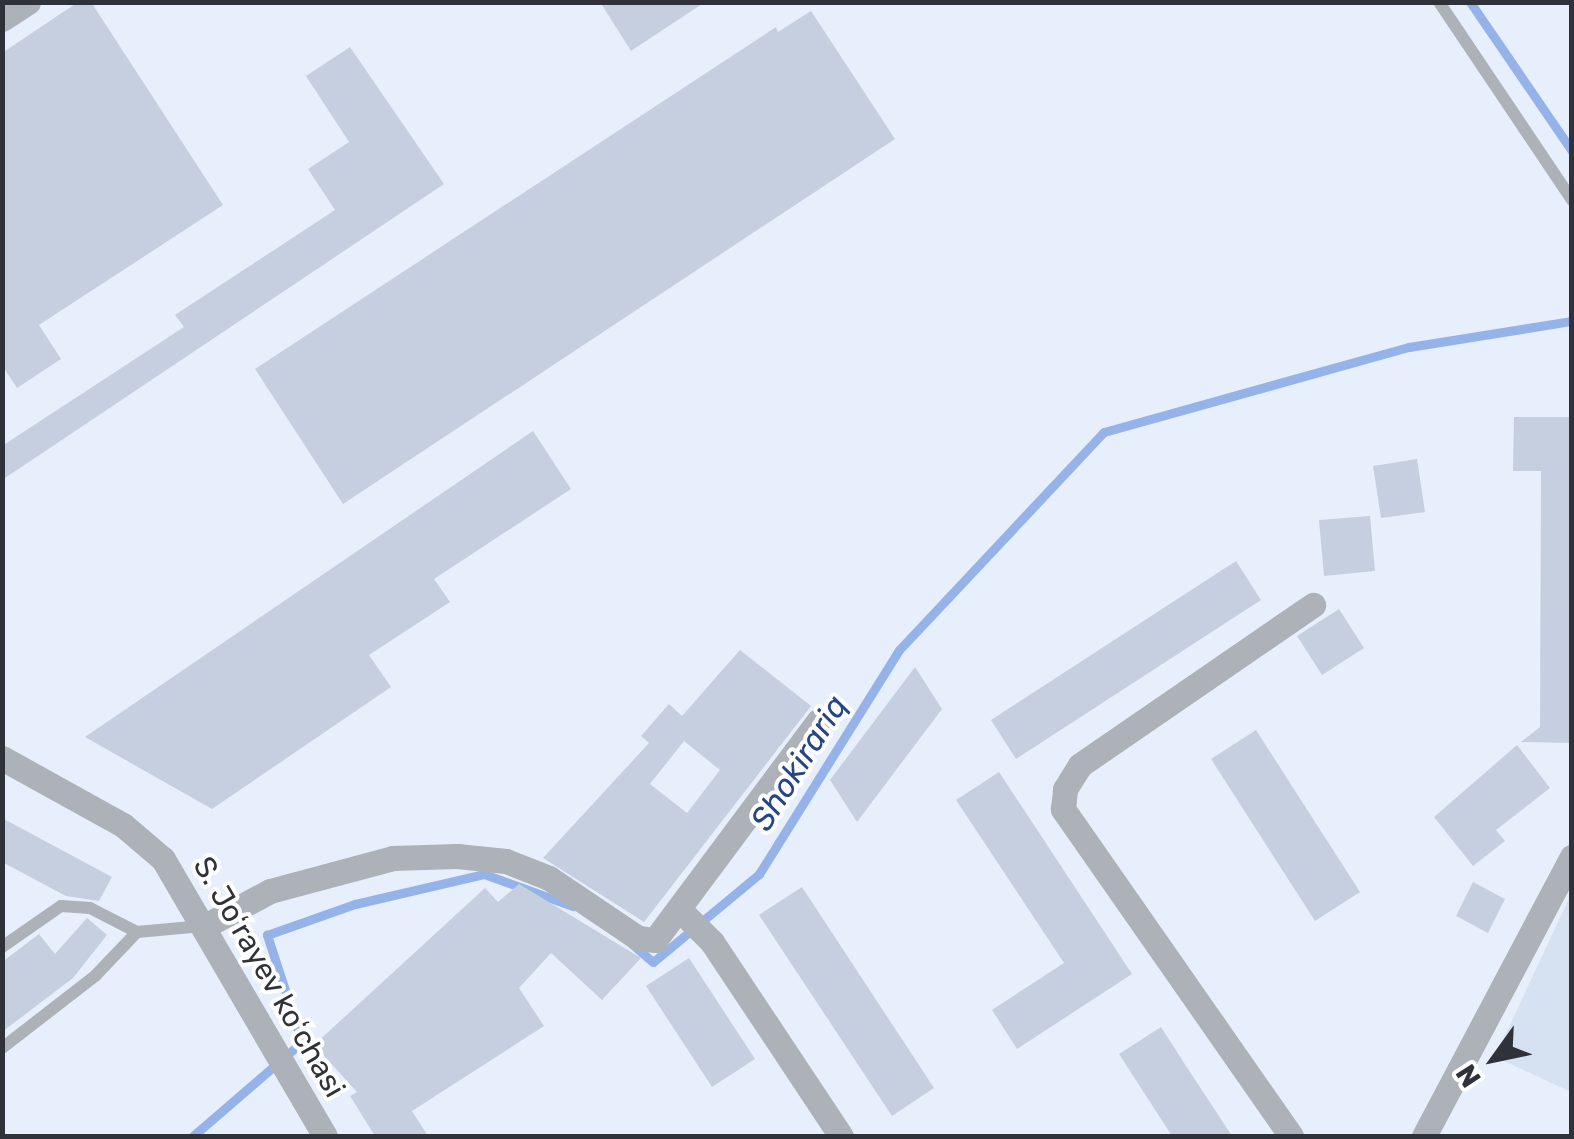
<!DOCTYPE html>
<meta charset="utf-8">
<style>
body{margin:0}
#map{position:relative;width:1574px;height:1139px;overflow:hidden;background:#e7effc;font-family:Rubik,sans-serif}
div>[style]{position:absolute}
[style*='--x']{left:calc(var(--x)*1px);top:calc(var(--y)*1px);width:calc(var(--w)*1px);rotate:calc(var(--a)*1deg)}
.built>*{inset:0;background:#d6e1f2}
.stream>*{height:9px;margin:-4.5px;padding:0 4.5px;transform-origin:4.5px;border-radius:4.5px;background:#96b3e9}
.building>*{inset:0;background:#c6cfdf}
.service>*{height:12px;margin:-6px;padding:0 6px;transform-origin:6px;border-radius:6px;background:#adb1b8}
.minor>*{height:25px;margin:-12.5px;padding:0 12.5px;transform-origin:12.5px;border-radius:12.5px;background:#adb1b8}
span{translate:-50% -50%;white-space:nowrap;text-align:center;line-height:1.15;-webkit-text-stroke:8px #fff;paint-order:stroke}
.street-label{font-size:30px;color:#2f3239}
.water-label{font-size:32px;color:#254585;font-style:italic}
.frame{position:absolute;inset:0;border:5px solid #2f3239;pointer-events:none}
.north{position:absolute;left:1444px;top:1009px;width:100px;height:100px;-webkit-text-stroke:8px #fff;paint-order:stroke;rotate:237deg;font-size:28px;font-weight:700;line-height:40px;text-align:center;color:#2f3239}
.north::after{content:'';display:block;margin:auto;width:35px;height:45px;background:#2f3239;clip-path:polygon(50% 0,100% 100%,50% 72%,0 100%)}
</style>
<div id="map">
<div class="built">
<div style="clip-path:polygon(1571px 894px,1571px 1092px,1495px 1057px)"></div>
</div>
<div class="stream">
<div style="--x:1470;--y:2;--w:181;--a:55.6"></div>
<div style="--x:631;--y:943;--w:29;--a:41"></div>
<div style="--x:653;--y:962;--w:138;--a:-39.7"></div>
<div style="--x:759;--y:874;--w:264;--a:-58"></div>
<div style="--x:899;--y:650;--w:299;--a:-46.8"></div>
<div style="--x:1104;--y:432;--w:317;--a:-15.6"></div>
<div style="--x:1409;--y:347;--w:165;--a:-9.1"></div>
<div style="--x:193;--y:1136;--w:144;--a:-40.8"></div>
<div style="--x:302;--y:1042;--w:113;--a:-108.1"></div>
<div style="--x:267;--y:935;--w:93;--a:-19.4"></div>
<div style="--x:355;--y:904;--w:132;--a:-13.1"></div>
<div style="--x:484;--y:874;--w:95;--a:19.8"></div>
</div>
<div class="building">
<div style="clip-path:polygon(78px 2px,91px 2px,223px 205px,39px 325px,61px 359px,17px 388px,2px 365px,2px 53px)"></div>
<div style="clip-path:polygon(600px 2px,705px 2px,631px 51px)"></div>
<div style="clip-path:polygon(811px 11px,895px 139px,343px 504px,255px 369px,776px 27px,778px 32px)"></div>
<div style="clip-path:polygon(350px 47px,444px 184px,2px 480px,2px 446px,184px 327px,175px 315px,335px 210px,308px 169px,349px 142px,306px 76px)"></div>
<div style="clip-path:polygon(1514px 417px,1572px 417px,1572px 743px,1521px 742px,1540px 727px,1541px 471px,1513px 471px)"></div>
<div style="clip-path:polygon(533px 431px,571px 489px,434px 579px,450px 602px,369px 655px,391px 687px,212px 809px,85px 737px)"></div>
<div style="clip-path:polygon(1417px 459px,1425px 512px,1381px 518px,1373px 466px)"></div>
<div style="clip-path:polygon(1370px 516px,1375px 571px,1324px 576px,1319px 520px)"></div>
<div style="clip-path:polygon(1236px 561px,1261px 600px,1016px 759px,991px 720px)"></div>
<div style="clip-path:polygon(1339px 609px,1364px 648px,1322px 675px,1297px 636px)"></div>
<div style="clip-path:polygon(evenodd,740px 650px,811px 706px,644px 922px,543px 858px,649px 743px,641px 736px,669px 704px,682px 716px,740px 650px,684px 741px,720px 770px,687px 813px,650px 784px,684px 741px)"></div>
<div style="clip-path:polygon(915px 667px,942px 709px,857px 822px,830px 780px)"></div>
<div style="clip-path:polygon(1256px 730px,1360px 892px,1315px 921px,1211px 759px)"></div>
<div style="clip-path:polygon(1517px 745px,1550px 788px,1496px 830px,1505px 841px,1473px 866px,1434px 817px)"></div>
<div style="clip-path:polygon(999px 772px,1132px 974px,1017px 1049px,992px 1010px,1064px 963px,956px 800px)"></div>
<div style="clip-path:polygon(2px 818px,112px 877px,99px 901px,66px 896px,2px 862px)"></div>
<div style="clip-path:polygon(1473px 882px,1505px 899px,1488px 933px,1456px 916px)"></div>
<div style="clip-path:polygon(519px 884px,641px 958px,602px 1000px,551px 953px,519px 988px,544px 1026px,412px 1111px,428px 1136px,375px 1136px,350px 1096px,357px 1092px,314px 1045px,485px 888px,498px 902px)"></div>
<div style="clip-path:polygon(802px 887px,934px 1088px,892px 1116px,759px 915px)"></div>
<div style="clip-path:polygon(87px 918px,107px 935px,73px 978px,2px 1032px,2px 962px,39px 934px,55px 954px)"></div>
<div style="clip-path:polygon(689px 958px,755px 1059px,712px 1087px,646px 986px)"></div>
<div style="clip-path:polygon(1161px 1027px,1186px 1066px,1232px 1136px,1172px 1136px,1119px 1054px)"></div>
</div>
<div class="service">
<div style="--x:1439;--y:2;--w:239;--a:56.1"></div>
<div style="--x:2;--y:947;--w:72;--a:-34.8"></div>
<div style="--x:61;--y:906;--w:29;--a:4"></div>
<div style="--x:90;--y:908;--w:53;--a:27.1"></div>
<div style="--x:137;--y:932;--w:66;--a:-5.2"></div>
<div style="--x:2;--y:1048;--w:118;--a:-37.7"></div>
<div style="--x:95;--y:976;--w:61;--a:-46.3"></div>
</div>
<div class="minor">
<div style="--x:2;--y:19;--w:31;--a:-33"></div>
<div style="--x:2;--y:758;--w:138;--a:29"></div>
<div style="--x:123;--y:825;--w:52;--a:40.4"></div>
<div style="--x:163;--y:859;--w:321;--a:59.7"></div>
<div style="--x:679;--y:909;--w:47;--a:45"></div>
<div style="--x:712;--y:942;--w:233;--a:56.4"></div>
<div style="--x:205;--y:926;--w:74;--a:-28.3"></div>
<div style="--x:270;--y:891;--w:127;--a:-15"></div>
<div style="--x:393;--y:858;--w:64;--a:-1.8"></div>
<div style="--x:457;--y:856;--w:49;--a:5.8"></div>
<div style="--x:506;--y:861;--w:46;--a:21.6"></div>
<div style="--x:549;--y:878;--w:107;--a:34"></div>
<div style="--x:638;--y:938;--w:17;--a:7"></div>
<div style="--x:655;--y:940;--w:273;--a:-53.3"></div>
<div style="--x:1291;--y:1136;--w:399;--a:-124.9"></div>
<div style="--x:1063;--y:809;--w:20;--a:-84"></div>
<div style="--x:1065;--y:789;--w:28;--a:-58"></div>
<div style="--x:1080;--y:765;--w:283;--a:-34.5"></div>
<div style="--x:1424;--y:1136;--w:316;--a:-62.1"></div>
</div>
<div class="street-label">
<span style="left:269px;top:977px;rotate:60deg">S. Joʻrayev koʻchasi</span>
</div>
<div class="water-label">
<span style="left:799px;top:763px;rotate:-58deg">Shokirariq</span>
</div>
<div class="frame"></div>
<div class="north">N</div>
</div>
